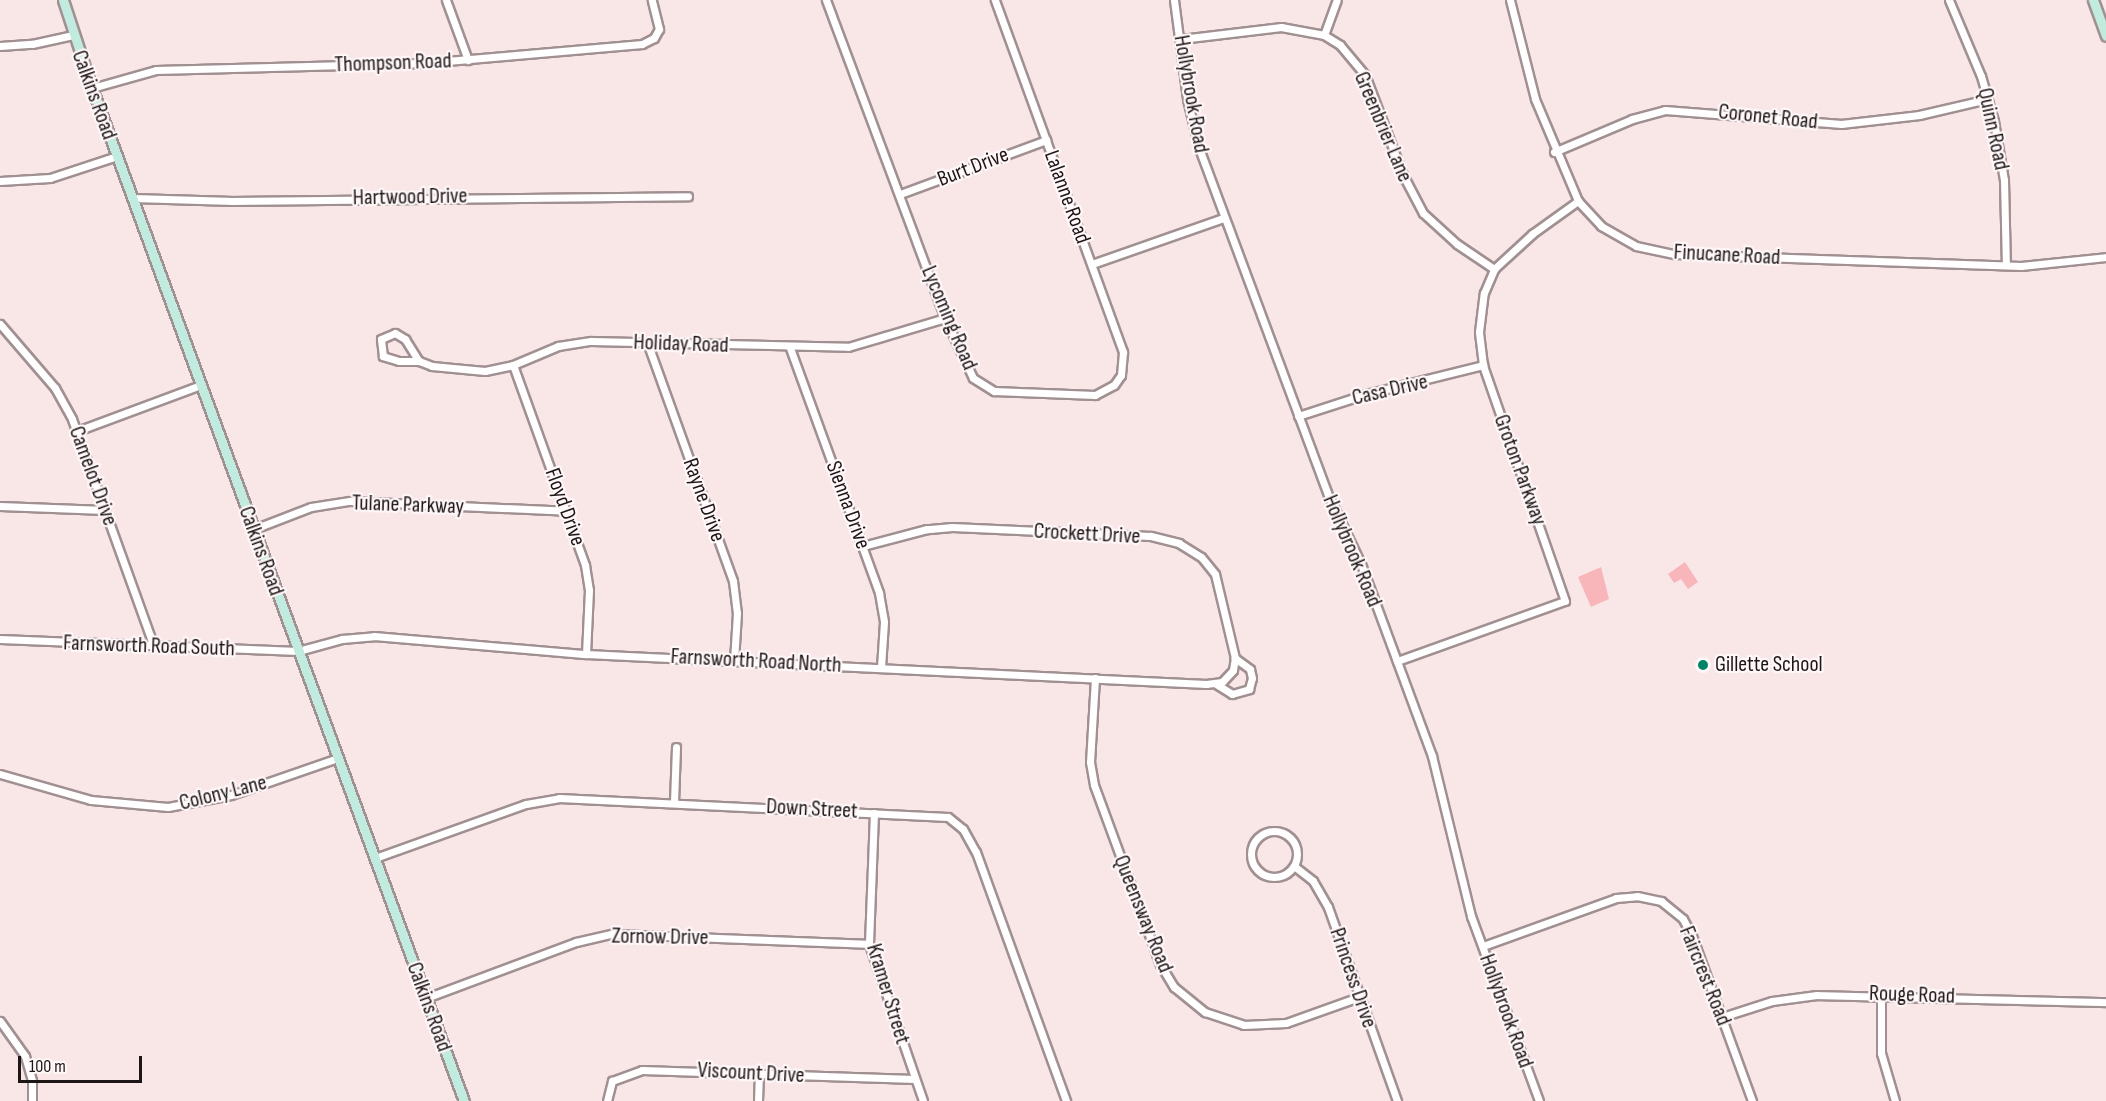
<!DOCTYPE html>
<style>
body{margin:0}
#map{position:relative;width:2106px;height:1101px;overflow:hidden;background:#f9e7e8;font-family:"Sofia Sans Condensed",sans-serif}
div>[style]{position:absolute}
[style*='--x']{left:calc(var(--x)*1px);top:calc(var(--y)*1px);width:calc(var(--w)*1px);rotate:calc(var(--a)*1deg)}
.green>*{inset:0;background:#f8b5ba}
.roads{filter:drop-shadow(2px 0 #a19091) drop-shadow(-2px 0 #a19091) drop-shadow(0 2px #a19091) drop-shadow(0 -2px #a19091)}
.street>*{height:7px;margin:-3.5px;padding:0 3.5px;transform-origin:3.5px;border-radius:3.5px;background:#fff}
.street>.ring{margin:-3.5px;padding:0;box-sizing:content-box;background:none;border:7px solid #fff;border-radius:50%}
.secondary>*{height:9px;margin:-4.5px;padding:0 4.5px;transform-origin:4.5px;border-radius:4.5px;background:#c2ebe0}
.dots>*{width:16px;height:16px;translate:-50% -50%;box-sizing:border-box;border:3px solid #fff7f8;border-radius:50%}
span{translate:-50% -50%;white-space:nowrap;text-align:center;line-height:1.15;-webkit-text-stroke:4.5px #fff7f8;paint-order:stroke}
.street-label{font-size:22px;color:#1c1617}
.poi-label{font-size:22px;color:#1c1617}
.left{translate:0 -50%;text-align:left}
.scale{position:absolute;left:18px;top:1056px;width:124px;height:27px;box-sizing:border-box;border:3px solid #1c1617;border-top:0;padding-left:8px;font-size:18px;line-height:21px;white-space:nowrap;color:#1c1617;-webkit-text-stroke:4px #fff7f8;paint-order:stroke}
</style>
<div id="map">
<div class="green">
<div style="clip-path:polygon(1685px 562px,1698px 582px,1688px 589px,1681px 579px,1674px 583px,1668px 574px)"></div>
<div style="clip-path:polygon(1601px 567px,1609px 599px,1591px 607px,1578px 577px)"></div>
</div>
<div class="roads">
<div class="street">
<div style="--x:446;--y:0;--w:64;--a:69.9"></div>
<div style="--x:826;--y:0;--w:340;--a:69.5"></div>
<div style="--x:945;--y:318;--w:66;--a:65"></div>
<div style="--x:973;--y:378;--w:25;--a:32"></div>
<div style="--x:994;--y:391;--w:101;--a:2.3"></div>
<div style="--x:1095;--y:395;--w:21;--a:-28"></div>
<div style="--x:1114;--y:385;--w:12;--a:-55"></div>
<div style="--x:1121;--y:375;--w:23;--a:-85"></div>
<div style="--x:1123;--y:352;--w:375;--a:-110"></div>
<div style="--x:1174;--y:0;--w:100;--a:82.5"></div>
<div style="--x:1187;--y:99;--w:50;--a:76.2"></div>
<div style="--x:1199;--y:148;--w:372;--a:69.6"></div>
<div style="--x:1329;--y:497;--w:74;--a:64.5"></div>
<div style="--x:1361;--y:564;--w:205;--a:69.7"></div>
<div style="--x:1432;--y:756;--w:165;--a:76.3"></div>
<div style="--x:1471;--y:916;--w:197;--a:69.8"></div>
<div style="--x:1510;--y:0;--w:102;--a:75.8"></div>
<div style="--x:1535;--y:99;--w:111;--a:67.1"></div>
<div style="--x:1578;--y:201;--w:34;--a:47"></div>
<div style="--x:1601;--y:226;--w:40;--a:29.7"></div>
<div style="--x:1636;--y:246;--w:40;--a:12"></div>
<div style="--x:1675;--y:254;--w:346;--a:2"></div>
<div style="--x:2021;--y:266;--w:85;--a:-6"></div>
<div style="--x:1949;--y:0;--w:82;--a:67.2"></div>
<div style="--x:1981;--y:76;--w:47;--a:73.9"></div>
<div style="--x:1994;--y:121;--w:60;--a:80.4"></div>
<div style="--x:2004;--y:180;--w:85;--a:88.7"></div>
<div style="--x:1324;--y:35;--w:37;--a:-70"></div>
<div style="--x:1181;--y:39;--w:101;--a:-6.8"></div>
<div style="--x:1281;--y:27;--w:44;--a:10.5"></div>
<div style="--x:1324;--y:35;--w:19;--a:32"></div>
<div style="--x:1340;--y:45;--w:39;--a:50"></div>
<div style="--x:1365;--y:75;--w:107;--a:69.2"></div>
<div style="--x:1403;--y:175;--w:43;--a:62.2"></div>
<div style="--x:1423;--y:213;--w:46;--a:42.4"></div>
<div style="--x:1457;--y:244;--w:45;--a:34"></div>
<div style="--x:0;--y:46;--w:32;--a:-4"></div>
<div style="--x:32;--y:44;--w:42;--a:-12.4"></div>
<div style="--x:92;--y:88;--w:66;--a:-15.7"></div>
<div style="--x:156;--y:70;--w:268;--a:-1.5"></div>
<div style="--x:424;--y:63;--w:219;--a:-5"></div>
<div style="--x:642;--y:44;--w:13;--a:-27"></div>
<div style="--x:654;--y:38;--w:10;--a:-61"></div>
<div style="--x:659;--y:29;--w:30;--a:-104"></div>
<div style="--x:1554;--y:152;--w:85;--a:-22.9"></div>
<div style="--x:1632;--y:119;--w:34;--a:-15"></div>
<div style="--x:1665;--y:110;--w:177;--a:4.5"></div>
<div style="--x:1841;--y:124;--w:79;--a:-6.6"></div>
<div style="--x:1919;--y:115;--w:71;--a:-13.1"></div>
<div style="--x:0;--y:181;--w:50;--a:-3.4"></div>
<div style="--x:50;--y:178;--w:71;--a:-18.2"></div>
<div style="--x:900;--y:194;--w:156;--a:-20.3"></div>
<div style="--x:133;--y:198;--w:100;--a:1.7"></div>
<div style="--x:233;--y:201;--w:455;--a:-0.6"></div>
<div style="--x:1092;--y:264;--w:139;--a:-19.3"></div>
<div style="--x:0;--y:324;--w:84;--a:49.3"></div>
<div style="--x:55;--y:388;--w:35;--a:61"></div>
<div style="--x:72;--y:419;--w:242;--a:70.2"></div>
<div style="--x:647;--y:342;--w:254;--a:70.2"></div>
<div style="--x:733;--y:581;--w:32;--a:83"></div>
<div style="--x:737;--y:613;--w:48;--a:93.6"></div>
<div style="--x:790;--y:348;--w:261;--a:70"></div>
<div style="--x:879;--y:593;--w:29;--a:80"></div>
<div style="--x:884;--y:622;--w:45;--a:93.8"></div>
<div style="--x:419;--y:361;--w:20;--a:180"></div>
<div style="--x:399;--y:361;--w:17;--a:-163"></div>
<div style="--x:383;--y:356;--w:17;--a:-97"></div>
<div style="--x:381;--y:339;--w:15;--a:-23"></div>
<div style="--x:395;--y:333;--w:12;--a:31"></div>
<div style="--x:405;--y:339;--w:26;--a:58"></div>
<div style="--x:419;--y:361;--w:14;--a:21"></div>
<div style="--x:432;--y:366;--w:53;--a:5.4"></div>
<div style="--x:485;--y:371;--w:29;--a:-12"></div>
<div style="--x:513;--y:365;--w:49;--a:-22.9"></div>
<div style="--x:558;--y:346;--w:33;--a:-9"></div>
<div style="--x:591;--y:341;--w:257;--a:1.3"></div>
<div style="--x:848;--y:347;--w:101;--a:-16.6"></div>
<div style="--x:513;--y:365;--w:213;--a:70.2"></div>
<div style="--x:585;--y:565;--w:25;--a:81"></div>
<div style="--x:589;--y:590;--w:64;--a:92.7"></div>
<div style="--x:1298;--y:416;--w:71;--a:-17.9"></div>
<div style="--x:1366;--y:394;--w:121;--a:-13.9"></div>
<div style="--x:77;--y:431;--w:132;--a:-20.4"></div>
<div style="--x:0;--y:506;--w:105;--a:2.2"></div>
<div style="--x:254;--y:529;--w:61;--a:-21.1"></div>
<div style="--x:311;--y:507;--w:39;--a:-9"></div>
<div style="--x:350;--y:501;--w:217;--a:2.6"></div>
<div style="--x:0;--y:639;--w:298;--a:2.3"></div>
<div style="--x:298;--y:651;--w:46;--a:-15.3"></div>
<div style="--x:342;--y:639;--w:32;--a:-5"></div>
<div style="--x:374;--y:636;--w:213;--a:4.9"></div>
<div style="--x:586;--y:654;--w:621;--a:2.77"></div>
<div style="--x:1206;--y:684;--w:16;--a:-7"></div>
<div style="--x:1222;--y:682;--w:16;--a:-47"></div>
<div style="--x:1233;--y:670;--w:12;--a:-81"></div>
<div style="--x:1235;--y:658;--w:86;--a:-103.4"></div>
<div style="--x:1215;--y:574;--w:22;--a:-129"></div>
<div style="--x:1201;--y:557;--w:26;--a:-148"></div>
<div style="--x:1179;--y:543;--w:30;--a:-166"></div>
<div style="--x:1150;--y:536;--w:198;--a:-177.4"></div>
<div style="--x:952;--y:527;--w:25;--a:175"></div>
<div style="--x:927;--y:529;--w:66;--a:165.1"></div>
<div style="--x:1397;--y:661;--w:178;--a:-19.7"></div>
<div style="--x:1565;--y:601;--w:250;--a:-109.2"></div>
<div style="--x:1483;--y:365;--w:33;--a:-97"></div>
<div style="--x:1479;--y:332;--w:39;--a:-83"></div>
<div style="--x:1484;--y:293;--w:26;--a:-67"></div>
<div style="--x:1494;--y:269;--w:52;--a:-42.6"></div>
<div style="--x:1532;--y:234;--w:57;--a:-35.7"></div>
<div style="--x:1095;--y:678;--w:84;--a:93.4"></div>
<div style="--x:1090;--y:762;--w:23;--a:80"></div>
<div style="--x:1094;--y:785;--w:191;--a:69.8"></div>
<div style="--x:1160;--y:964;--w:27;--a:59"></div>
<div style="--x:1174;--y:987;--w:40;--a:39"></div>
<div style="--x:1205;--y:1012;--w:41;--a:18.4"></div>
<div style="--x:1244;--y:1025;--w:42;--a:-2.7"></div>
<div style="--x:1286;--y:1023;--w:77;--a:-19.6"></div>
<div style="--x:1216;--y:684;--w:19;--a:32"></div>
<div style="--x:1232;--y:694;--w:18;--a:-16"></div>
<div style="--x:1249;--y:689;--w:11;--a:-75"></div>
<div style="--x:1252;--y:678;--w:9;--a:-103"></div>
<div style="--x:1250;--y:669;--w:19;--a:-144"></div>
<div style="--x:0;--y:774;--w:95;--a:15.9"></div>
<div style="--x:91;--y:800;--w:77;--a:5.2"></div>
<div style="--x:168;--y:807;--w:64;--a:-10.8"></div>
<div style="--x:231;--y:795;--w:113;--a:-19.1"></div>
<div style="--x:674;--y:802;--w:55;--a:-87.9"></div>
<div style="--x:874;--y:813;--w:131;--a:92.2"></div>
<div style="--x:869;--y:944;--w:166;--a:71"></div>
<div class="ring" style="left:1251px;top:831px;width:39px;height:39px"></div>
<div style="--x:375;--y:858;--w:160;--a:-19.7"></div>
<div style="--x:526;--y:804;--w:34;--a:-10"></div>
<div style="--x:559;--y:798;--w:389;--a:2.8"></div>
<div style="--x:948;--y:817;--w:19;--a:39"></div>
<div style="--x:963;--y:829;--w:26;--a:61"></div>
<div style="--x:976;--y:852;--w:265;--a:70.1"></div>
<div style="--x:1294;--y:866;--w:24;--a:38"></div>
<div style="--x:1313;--y:881;--w:30;--a:60"></div>
<div style="--x:1328;--y:907;--w:206;--a:70.4"></div>
<div style="--x:1483;--y:946;--w:141;--a:-19.8"></div>
<div style="--x:1616;--y:898;--w:21;--a:-5"></div>
<div style="--x:1637;--y:896;--w:25;--a:12"></div>
<div style="--x:1661;--y:901;--w:28;--a:39"></div>
<div style="--x:1683;--y:919;--w:19;--a:62"></div>
<div style="--x:1692;--y:936;--w:176;--a:70"></div>
<div style="--x:1881;--y:994;--w:59;--a:90"></div>
<div style="--x:1881;--y:1053;--w:50;--a:73.7"></div>
<div style="--x:426;--y:998;--w:160;--a:-20.5"></div>
<div style="--x:576;--y:942;--w:37;--a:-13"></div>
<div style="--x:612;--y:934;--w:257;--a:2.2"></div>
<div style="--x:1722;--y:1017;--w:52;--a:-17.7"></div>
<div style="--x:1772;--y:1001;--w:45;--a:-7.6"></div>
<div style="--x:1817;--y:995;--w:289;--a:1.4"></div>
<div style="--x:0;--y:1021;--w:43;--a:54.5"></div>
<div style="--x:25;--y:1056;--w:26;--a:74"></div>
<div style="--x:32;--y:1081;--w:20;--a:90"></div>
<div style="--x:607;--y:1101;--w:21;--a:-76"></div>
<div style="--x:612;--y:1081;--w:32;--a:-20"></div>
<div style="--x:642;--y:1070;--w:273;--a:1.9"></div>
<div style="--x:758;--y:1101;--w:28;--a:-88"></div>
</div>
<div class="secondary">
<div style="--x:63;--y:0;--w:93;--a:71.8"></div>
<div style="--x:92;--y:88;--w:1079;--a:69.84"></div>
<div style="--x:2093;--y:0;--w:38;--a:70"></div>
</div>
</div>
<div class="dots">
<div style="left:1703px;top:665px;background:#008467"></div>
</div>
<div class="street-label">
<span style="left:393px;top:63px;rotate:-2deg">Thompson Road</span>
<span style="left:1191px;top:94px;rotate:80deg">Hollybrook Road</span>
<span style="left:94px;top:95px;rotate:70deg">Calkins Road</span>
<span style="left:1768px;top:117px;rotate:6deg">Coronet Road</span>
<span style="left:1383px;top:127px;rotate:67deg">Greenbrier Lane</span>
<span style="left:1993px;top:129px;rotate:78deg">Quinn Road</span>
<span style="left:973px;top:167px;rotate:-21deg">Burt Drive</span>
<span style="left:410px;top:197px;rotate:-1deg">Hartwood Drive</span>
<span style="left:1067px;top:197px;rotate:70deg">Lalanne Road</span>
<span style="left:1727px;top:255px;rotate:3deg">Finucane Road</span>
<span style="left:949px;top:318px;rotate:67deg">Lycoming Road</span>
<span style="left:681px;top:344px;rotate:2deg">Holiday Road</span>
<span style="left:1390px;top:390px;rotate:-13deg">Casa Drive</span>
<span style="left:1520px;top:470px;rotate:70deg">Groton Parkway</span>
<span style="left:93px;top:476px;rotate:70deg">Camelot Drive</span>
<span style="left:704px;top:500px;rotate:70deg">Rayne Drive</span>
<span style="left:408px;top:505px;rotate:2deg">Tulane Parkway</span>
<span style="left:848px;top:505px;rotate:70deg">Sienna Drive</span>
<span style="left:565px;top:507px;rotate:70deg">Floyd Drive</span>
<span style="left:1087px;top:534px;rotate:3deg">Crockett Drive</span>
<span style="left:261px;top:551px;rotate:70deg">Calkins Road</span>
<span style="left:1352px;top:551px;rotate:67deg">Hollybrook Road</span>
<span style="left:149px;top:646px;rotate:2deg">Farnsworth Road South</span>
<span style="left:756px;top:661px;rotate:3deg">Farnsworth Road North</span>
<span style="left:223px;top:793px;rotate:-14deg">Colony Lane</span>
<span style="left:812px;top:809px;rotate:3deg">Down Street</span>
<span style="left:1143px;top:914px;rotate:68deg">Queensway Road</span>
<span style="left:660px;top:937px;rotate:1deg">Zornow Drive</span>
<span style="left:1705px;top:976px;rotate:68deg">Faircrest Road</span>
<span style="left:1353px;top:978px;rotate:71deg">Princess Drive</span>
<span style="left:888px;top:994px;rotate:73deg">Kramer Street</span>
<span style="left:1912px;top:995px;rotate:2deg">Rouge Road</span>
<span style="left:429px;top:1007px;rotate:70deg">Calkins Road</span>
<span style="left:1506px;top:1011px;rotate:70deg">Hollybrook Road</span>
<span style="left:751px;top:1073px;rotate:3deg">Viscount Drive</span>
</div>
<div class="poi-label">
<span class="left" style="left:1715px;top:665px">Gillette School</span>
</div>
<div class="scale">100 m</div>
</div>
